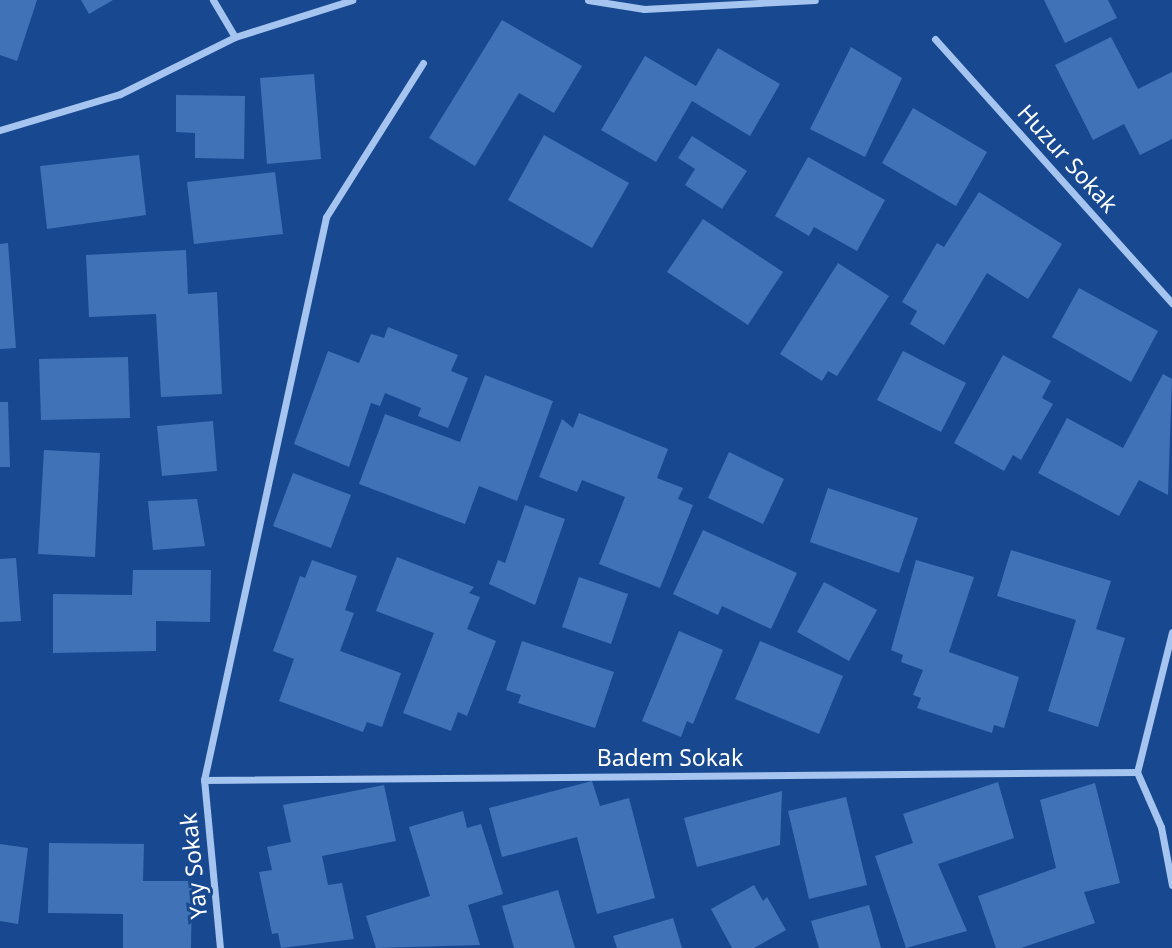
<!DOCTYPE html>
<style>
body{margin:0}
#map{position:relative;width:1172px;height:948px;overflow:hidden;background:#184990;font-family:"Noto Sans",sans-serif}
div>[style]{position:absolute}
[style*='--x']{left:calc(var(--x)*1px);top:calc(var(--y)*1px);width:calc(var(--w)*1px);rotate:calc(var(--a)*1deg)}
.building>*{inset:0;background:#4072b8}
.street>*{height:7px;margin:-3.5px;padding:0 3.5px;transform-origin:3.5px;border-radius:3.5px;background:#a5c4ef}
span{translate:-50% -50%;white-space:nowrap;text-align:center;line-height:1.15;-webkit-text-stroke:6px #184990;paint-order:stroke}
.street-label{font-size:23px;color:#fff}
</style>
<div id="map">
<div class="building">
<div style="clip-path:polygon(0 0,37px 0,17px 61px,0 55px)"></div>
<div style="clip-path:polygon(81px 0,113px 0,89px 14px)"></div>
<div style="clip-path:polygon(1044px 0,1108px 0,1117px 18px,1065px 43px)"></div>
<div style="clip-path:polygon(502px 20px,582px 66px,554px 113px,519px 93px,475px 166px,429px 138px)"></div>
<div style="clip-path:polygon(1111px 37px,1138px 89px,1172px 72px,1172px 139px,1140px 155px,1124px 124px,1093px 140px,1055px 65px)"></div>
<div style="clip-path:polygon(851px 47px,902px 78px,865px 157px,810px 129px)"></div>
<div style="clip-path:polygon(718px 48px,780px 84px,750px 136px,692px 101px,656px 162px,601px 130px,645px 56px,696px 86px)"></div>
<div style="clip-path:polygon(314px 74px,321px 159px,267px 164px,260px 78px)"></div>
<div style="clip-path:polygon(176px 95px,245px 96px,244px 159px,195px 158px,195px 133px,176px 132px)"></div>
<div style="clip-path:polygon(913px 108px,987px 152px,956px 206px,882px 163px)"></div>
<div style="clip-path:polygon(544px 135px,629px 183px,592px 248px,508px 200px)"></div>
<div style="clip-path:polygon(692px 136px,747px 171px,722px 209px,685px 185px,695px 169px,678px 158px)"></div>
<div style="clip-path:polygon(139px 155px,146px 215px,47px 229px,40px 166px)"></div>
<div style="clip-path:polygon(808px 157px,885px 200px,857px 251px,814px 227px,809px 236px,775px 216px)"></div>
<div style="clip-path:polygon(275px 172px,283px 234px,194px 244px,187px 182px)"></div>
<div style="clip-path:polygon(979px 192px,1062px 244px,1028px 299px,987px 273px,944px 345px,910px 324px,917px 311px,902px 302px,937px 243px,944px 247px)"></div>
<div style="clip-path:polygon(703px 219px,783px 272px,748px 325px,667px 272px)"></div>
<div style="clip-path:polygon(8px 243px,16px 348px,0 349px,0 244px)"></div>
<div style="clip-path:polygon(186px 250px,188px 294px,217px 292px,222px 394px,161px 397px,156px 314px,89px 317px,86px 255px)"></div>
<div style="clip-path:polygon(838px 263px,889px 296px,837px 376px,828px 371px,822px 381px,780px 354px)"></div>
<div style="clip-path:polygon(1079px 288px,1158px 331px,1131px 382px,1052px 337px)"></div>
<div style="clip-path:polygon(388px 327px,458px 355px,451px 371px,468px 378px,448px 428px,418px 416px,421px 408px,385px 393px,380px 406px,371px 403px,349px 467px,294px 444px,328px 351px,359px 363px,371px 334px,384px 338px)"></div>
<div style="clip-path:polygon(903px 351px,966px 383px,941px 432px,877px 400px)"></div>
<div style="clip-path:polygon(1003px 355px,1051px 381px,1042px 398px,1053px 404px,1021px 460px,1013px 455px,1004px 471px,954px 443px)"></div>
<div style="clip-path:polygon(128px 357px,130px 418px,41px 420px,39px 359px)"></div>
<div style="clip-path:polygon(1163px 374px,1172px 379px,1168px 495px,1139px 480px,1119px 516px,1038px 473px,1067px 418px,1123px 448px)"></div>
<div style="clip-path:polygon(485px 375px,553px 401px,517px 501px,479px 486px,465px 524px,359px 484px,385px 414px,460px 442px)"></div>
<div style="clip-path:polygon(0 402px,8px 402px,10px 467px,0 467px)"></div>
<div style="clip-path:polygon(579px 413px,668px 449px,657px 478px,683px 488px,678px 499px,693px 505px,660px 588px,599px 564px,625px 497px,582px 480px,577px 492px,539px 477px,562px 419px,573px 428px)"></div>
<div style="clip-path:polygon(213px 421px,217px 471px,162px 476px,157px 426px)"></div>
<div style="clip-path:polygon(44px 450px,100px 453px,95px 557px,38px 554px)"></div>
<div style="clip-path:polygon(729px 452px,784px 479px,763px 524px,708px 498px)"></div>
<div style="clip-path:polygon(293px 473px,351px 495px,331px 548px,273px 526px)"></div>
<div style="clip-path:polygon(828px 488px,918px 518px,899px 573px,810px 542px)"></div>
<div style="clip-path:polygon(197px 499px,205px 546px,153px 550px,148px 501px)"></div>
<div style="clip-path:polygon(525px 505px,565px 519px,535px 605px,489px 584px,498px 560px,505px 563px)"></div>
<div style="clip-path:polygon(703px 530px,797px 573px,771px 629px,722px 606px,718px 615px,673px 594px)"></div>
<div style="clip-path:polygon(1011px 550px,1111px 581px,1096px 629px,1125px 638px,1098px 727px,1048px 711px,1076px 620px,997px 596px)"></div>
<div style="clip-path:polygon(397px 557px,474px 587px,469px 593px,480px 597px,467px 629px,496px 641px,467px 716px,458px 712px,451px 731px,403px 713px,434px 633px,376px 611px)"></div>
<div style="clip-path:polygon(16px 558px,21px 621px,0 622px,0 559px)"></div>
<div style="clip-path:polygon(312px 560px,357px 576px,345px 610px,354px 613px,340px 651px,401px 673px,382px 727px,367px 722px,363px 732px,279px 701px,294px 659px,273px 651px,300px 576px,305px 578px)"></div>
<div style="clip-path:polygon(916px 560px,974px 577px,949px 652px,1019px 677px,1004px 728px,994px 725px,992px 733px,917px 708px,921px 698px,913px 695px,923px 670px,901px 662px,903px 655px,891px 650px)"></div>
<div style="clip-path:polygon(133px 570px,211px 570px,210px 622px,156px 621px,156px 651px,53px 653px,53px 594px,132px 595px)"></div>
<div style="clip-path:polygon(579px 577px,628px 594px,611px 644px,562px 627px)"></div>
<div style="clip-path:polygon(824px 582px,877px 610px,849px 661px,797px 632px)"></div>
<div style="clip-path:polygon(679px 631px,723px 650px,693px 724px,687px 721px,681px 737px,642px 721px)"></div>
<div style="clip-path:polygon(522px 641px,614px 672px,595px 728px,518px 703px,521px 695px,506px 690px)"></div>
<div style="clip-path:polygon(760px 641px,843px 676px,819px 734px,735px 699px)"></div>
<div style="clip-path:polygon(592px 781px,600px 806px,629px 798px,655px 898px,597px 914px,577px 837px,502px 857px,489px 808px)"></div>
<div style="clip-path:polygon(998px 782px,1014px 838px,938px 864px,967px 931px,906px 948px,875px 856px,913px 843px,903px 814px)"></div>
<div style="clip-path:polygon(1095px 783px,1120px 883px,1084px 892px,1095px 923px,1021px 948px,996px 948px,978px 896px,1056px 868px,1040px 800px)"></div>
<div style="clip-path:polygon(384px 785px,396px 841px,322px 856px,328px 885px,342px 883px,354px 939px,281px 948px,278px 933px,272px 934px,259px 872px,272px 870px,267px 847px,291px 842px,283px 805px)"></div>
<div style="clip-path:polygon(782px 791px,780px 845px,697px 867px,684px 818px)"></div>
<div style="clip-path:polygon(846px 797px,867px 885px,809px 899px,788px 811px)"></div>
<div style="clip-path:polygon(463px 811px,467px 828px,481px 824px,503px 894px,468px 905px,480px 945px,376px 948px,366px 916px,430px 896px,409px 827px)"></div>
<div style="clip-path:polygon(49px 843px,144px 844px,143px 881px,192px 881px,191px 948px,123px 948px,123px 914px,48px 913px)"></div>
<div style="clip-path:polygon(0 844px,28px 848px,18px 924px,0 921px)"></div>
<div style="clip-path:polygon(754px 885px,763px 901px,767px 897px,786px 930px,754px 948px,732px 948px,711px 909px)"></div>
<div style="clip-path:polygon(558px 890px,575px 948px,514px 948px,502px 906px)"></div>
<div style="clip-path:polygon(869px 905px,881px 948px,819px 948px,811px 921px)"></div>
<div style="clip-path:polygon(673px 918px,682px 948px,617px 948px,613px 936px)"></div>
</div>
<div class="street">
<div style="--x:213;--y:0;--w:43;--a:59.3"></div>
<div style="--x:588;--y:0;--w:57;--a:9.1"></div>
<div style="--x:644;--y:9;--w:171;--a:-3"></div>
<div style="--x:935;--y:39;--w:355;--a:48.1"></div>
<div style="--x:0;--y:130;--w:125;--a:-16.7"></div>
<div style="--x:120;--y:94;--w:128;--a:-26.4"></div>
<div style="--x:235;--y:37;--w:123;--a:-17.5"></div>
<div style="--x:1172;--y:632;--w:144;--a:104"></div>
<div style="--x:1137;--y:772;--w:60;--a:66.4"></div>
<div style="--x:1161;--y:827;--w:59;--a:79.3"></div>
<div style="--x:204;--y:780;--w:933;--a:-0.49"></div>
<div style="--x:220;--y:948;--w:169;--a:-95.4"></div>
<div style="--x:204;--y:780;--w:576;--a:-77.77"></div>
<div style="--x:326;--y:217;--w:182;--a:-57.8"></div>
</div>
<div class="street-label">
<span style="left:1068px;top:158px;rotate:48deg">Huzur Sokak</span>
<span style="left:670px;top:757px">Badem Sokak</span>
<span style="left:193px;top:866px;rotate:-96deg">Yay Sokak</span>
</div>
</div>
